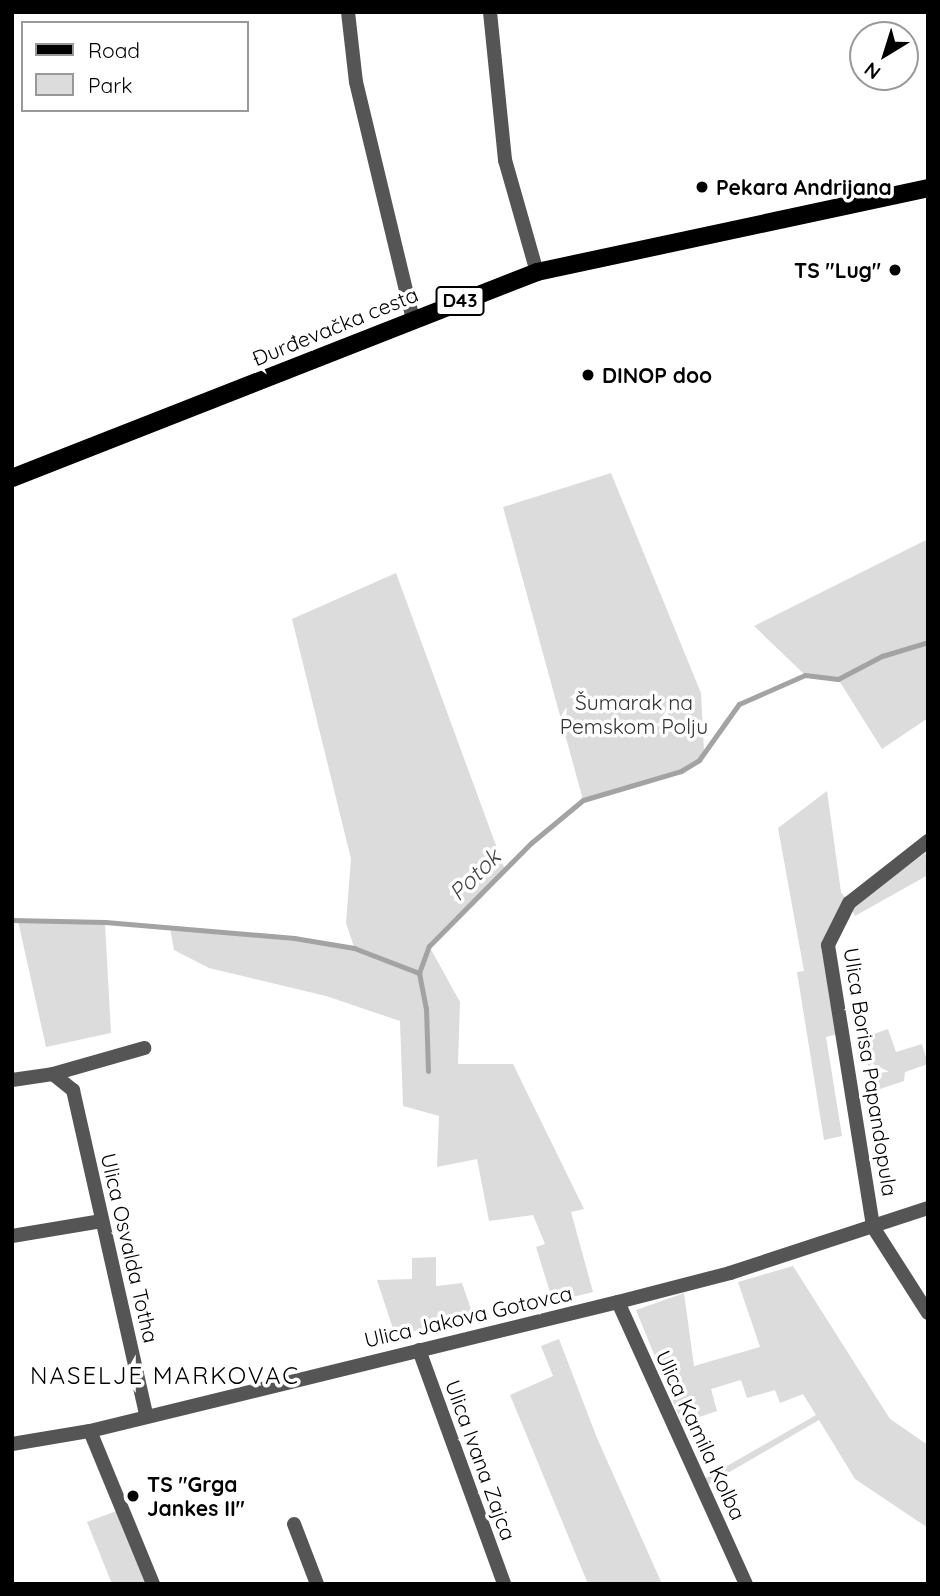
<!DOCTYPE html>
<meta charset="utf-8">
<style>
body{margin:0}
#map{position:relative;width:940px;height:1596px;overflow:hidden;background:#fff;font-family:Quicksand,sans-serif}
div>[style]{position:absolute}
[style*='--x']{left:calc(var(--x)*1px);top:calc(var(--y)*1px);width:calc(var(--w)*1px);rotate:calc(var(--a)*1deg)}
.green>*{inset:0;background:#dcdcdc}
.stream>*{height:5px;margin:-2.5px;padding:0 2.5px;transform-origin:2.5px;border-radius:2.5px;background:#a3a3a3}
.minor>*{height:14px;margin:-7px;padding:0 7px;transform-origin:7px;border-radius:7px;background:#555}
.tertiary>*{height:14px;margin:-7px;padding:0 7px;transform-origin:7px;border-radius:7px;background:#555}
.primary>*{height:18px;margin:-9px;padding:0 9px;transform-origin:9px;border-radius:9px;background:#000}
.dots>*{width:19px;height:19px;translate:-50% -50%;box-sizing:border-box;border:4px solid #fff;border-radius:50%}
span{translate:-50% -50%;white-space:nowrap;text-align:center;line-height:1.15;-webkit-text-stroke:7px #fff;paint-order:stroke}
.shield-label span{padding:2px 5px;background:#fff;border:2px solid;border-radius:5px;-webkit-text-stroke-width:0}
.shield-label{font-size:19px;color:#000;font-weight:700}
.poi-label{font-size:21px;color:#000;font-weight:700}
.left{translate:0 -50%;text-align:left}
.right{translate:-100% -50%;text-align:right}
.street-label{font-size:21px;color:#000}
.park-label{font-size:21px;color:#333}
.water-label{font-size:23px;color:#444;font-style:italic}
.quarter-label{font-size:24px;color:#000;letter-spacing:2px}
.frame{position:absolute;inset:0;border:14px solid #000;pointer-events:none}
.legend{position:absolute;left:21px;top:21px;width:228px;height:91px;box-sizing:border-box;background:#fff;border:2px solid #999;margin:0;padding:9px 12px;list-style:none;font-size:21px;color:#000}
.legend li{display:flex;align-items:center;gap:14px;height:35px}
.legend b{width:35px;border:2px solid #999}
.north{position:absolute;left:849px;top:21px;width:70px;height:70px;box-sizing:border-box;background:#fff;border:2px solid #999;border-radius:50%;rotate:218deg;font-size:19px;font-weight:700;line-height:28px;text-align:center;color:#000}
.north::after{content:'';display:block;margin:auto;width:24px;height:32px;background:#000;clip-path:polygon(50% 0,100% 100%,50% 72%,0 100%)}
</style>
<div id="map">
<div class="green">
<div style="clip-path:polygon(611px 473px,701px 693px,704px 750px,699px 760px,681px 771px,583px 800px,503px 507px)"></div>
<div style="clip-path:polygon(928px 539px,928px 718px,882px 749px,838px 679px,805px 675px,754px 626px)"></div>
<div style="clip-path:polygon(396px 573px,505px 870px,429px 946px,460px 1002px,458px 1064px,513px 1064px,584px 1209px,571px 1212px,593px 1292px,553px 1302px,536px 1247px,545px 1244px,533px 1215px,489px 1221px,477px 1159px,437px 1167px,439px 1116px,403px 1106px,400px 1021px,326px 996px,209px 968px,174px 950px,170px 928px,354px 947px,346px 923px,351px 859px,292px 619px)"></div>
<div style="clip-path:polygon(827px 791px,841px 892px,849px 903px,828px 945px,842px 1033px,826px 1037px,842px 1136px,824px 1140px,797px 972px,804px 971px,778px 828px)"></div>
<div style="clip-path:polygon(928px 851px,928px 875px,855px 916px,851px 908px)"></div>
<div style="clip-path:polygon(18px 921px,105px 924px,111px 1033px,46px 1047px)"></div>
<div style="clip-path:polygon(888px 1029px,896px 1052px,922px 1044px,928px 1064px,905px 1072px,904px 1081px,877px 1090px,859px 1039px)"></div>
<div style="clip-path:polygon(436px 1257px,436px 1286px,462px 1283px,474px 1318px,395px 1335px,377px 1280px,412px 1279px,412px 1258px)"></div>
<div style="clip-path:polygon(793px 1266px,890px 1419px,928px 1445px,928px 1528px,855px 1479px,819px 1420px,702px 1488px,699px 1482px,816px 1415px,803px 1394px,780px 1403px,775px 1390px,747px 1398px,741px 1380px,711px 1389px,717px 1411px,682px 1423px,636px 1310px,684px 1293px,694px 1366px,760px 1347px,738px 1282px)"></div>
<div style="clip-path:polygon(559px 1339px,597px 1438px,662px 1584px,588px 1584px,510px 1395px,553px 1376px,541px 1346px)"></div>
<div style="clip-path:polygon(119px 1510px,152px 1584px,112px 1584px,87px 1522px)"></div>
</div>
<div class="stream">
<div style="--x:12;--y:920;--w:93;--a:1.2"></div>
<div style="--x:105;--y:922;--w:190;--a:4.8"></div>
<div style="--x:294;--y:938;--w:61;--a:9.5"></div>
<div style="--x:354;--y:948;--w:70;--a:21"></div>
<div style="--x:419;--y:973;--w:29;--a:-70"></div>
<div style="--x:429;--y:946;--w:145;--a:-45.3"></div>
<div style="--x:531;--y:843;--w:67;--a:-39.6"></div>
<div style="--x:583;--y:800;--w:102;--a:-16.5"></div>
<div style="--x:681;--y:771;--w:21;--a:-31"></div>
<div style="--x:699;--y:760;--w:69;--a:-54.5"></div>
<div style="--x:739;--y:704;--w:72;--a:-23.7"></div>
<div style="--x:805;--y:675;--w:33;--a:7"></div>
<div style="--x:838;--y:679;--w:50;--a:-27.6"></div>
<div style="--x:882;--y:656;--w:48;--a:-16.9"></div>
<div style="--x:419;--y:973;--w:36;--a:79"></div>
<div style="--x:426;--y:1008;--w:63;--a:88.2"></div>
</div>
<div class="minor">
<div style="--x:348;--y:12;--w:70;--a:83.5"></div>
<div style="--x:356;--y:82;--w:244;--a:76.5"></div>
<div style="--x:490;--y:12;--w:149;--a:84.2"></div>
<div style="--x:505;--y:160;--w:116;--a:74.1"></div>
<div style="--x:928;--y:841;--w:100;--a:141.9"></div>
<div style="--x:849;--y:903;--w:47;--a:116.6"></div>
<div style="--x:828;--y:945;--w:286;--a:80.9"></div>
<div style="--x:873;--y:1227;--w:102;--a:57.4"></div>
<div style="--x:53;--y:1074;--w:95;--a:-15.9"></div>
<div style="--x:12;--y:1080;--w:41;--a:-8.3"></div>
<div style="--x:53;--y:1074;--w:26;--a:39"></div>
<div style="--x:73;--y:1090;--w:333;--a:77.3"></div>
<div style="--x:12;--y:1236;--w:91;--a:-9.5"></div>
<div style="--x:618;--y:1302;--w:310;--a:65.6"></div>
<div style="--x:419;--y:1350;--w:249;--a:70"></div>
<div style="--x:90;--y:1431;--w:165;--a:67.6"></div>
<div style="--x:294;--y:1524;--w:64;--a:69"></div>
</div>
<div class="tertiary">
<div style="--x:12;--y:1444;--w:79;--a:-9.5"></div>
<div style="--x:90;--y:1431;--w:544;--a:-13.73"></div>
<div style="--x:618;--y:1302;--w:116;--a:-14.5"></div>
<div style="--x:730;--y:1273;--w:208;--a:-18.2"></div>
</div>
<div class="primary">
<div style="--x:12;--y:478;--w:564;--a:-21.42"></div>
<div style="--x:537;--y:272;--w:400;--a:-12.1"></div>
</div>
<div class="dots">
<div style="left:702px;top:187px;background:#000"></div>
<div style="left:895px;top:270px;background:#000"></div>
<div style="left:588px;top:375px;background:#000"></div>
<div style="left:133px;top:1496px;background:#000"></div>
</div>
<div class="shield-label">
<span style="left:460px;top:301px">D43</span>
</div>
<div class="poi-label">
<span class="left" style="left:716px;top:187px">Pekara Andrijana</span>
<span class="right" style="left:881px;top:270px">TS "Lug"</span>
<span class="left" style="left:602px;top:375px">DINOP doo</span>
<span class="left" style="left:147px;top:1496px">TS "Grga<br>Jankes II"</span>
</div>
<div class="street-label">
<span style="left:335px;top:326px;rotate:-22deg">Đurđevačka cesta</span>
<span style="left:871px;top:1072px;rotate:81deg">Ulica Borisa Papandopula</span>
<span style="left:130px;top:1248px;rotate:77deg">Ulica Osvalda Totha</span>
<span style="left:468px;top:1316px;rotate:-13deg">Ulica Jakova Gotovca</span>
<span style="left:701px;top:1435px;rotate:65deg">Ulica Kamila Kolba</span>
<span style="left:481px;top:1460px;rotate:70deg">Ulica Ivana Zajca</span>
</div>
<div class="park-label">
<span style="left:634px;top:714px">Šumarak na<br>Pemskom Polju</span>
</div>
<div class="water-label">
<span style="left:475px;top:875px;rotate:-45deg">Potok</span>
</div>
<div class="quarter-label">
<span style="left:165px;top:1376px">NASELJE MARKOVAC</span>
</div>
<div class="frame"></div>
<ul class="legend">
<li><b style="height:9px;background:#000"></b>Road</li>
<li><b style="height:19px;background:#dcdcdc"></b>Park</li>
</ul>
<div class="north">N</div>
</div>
